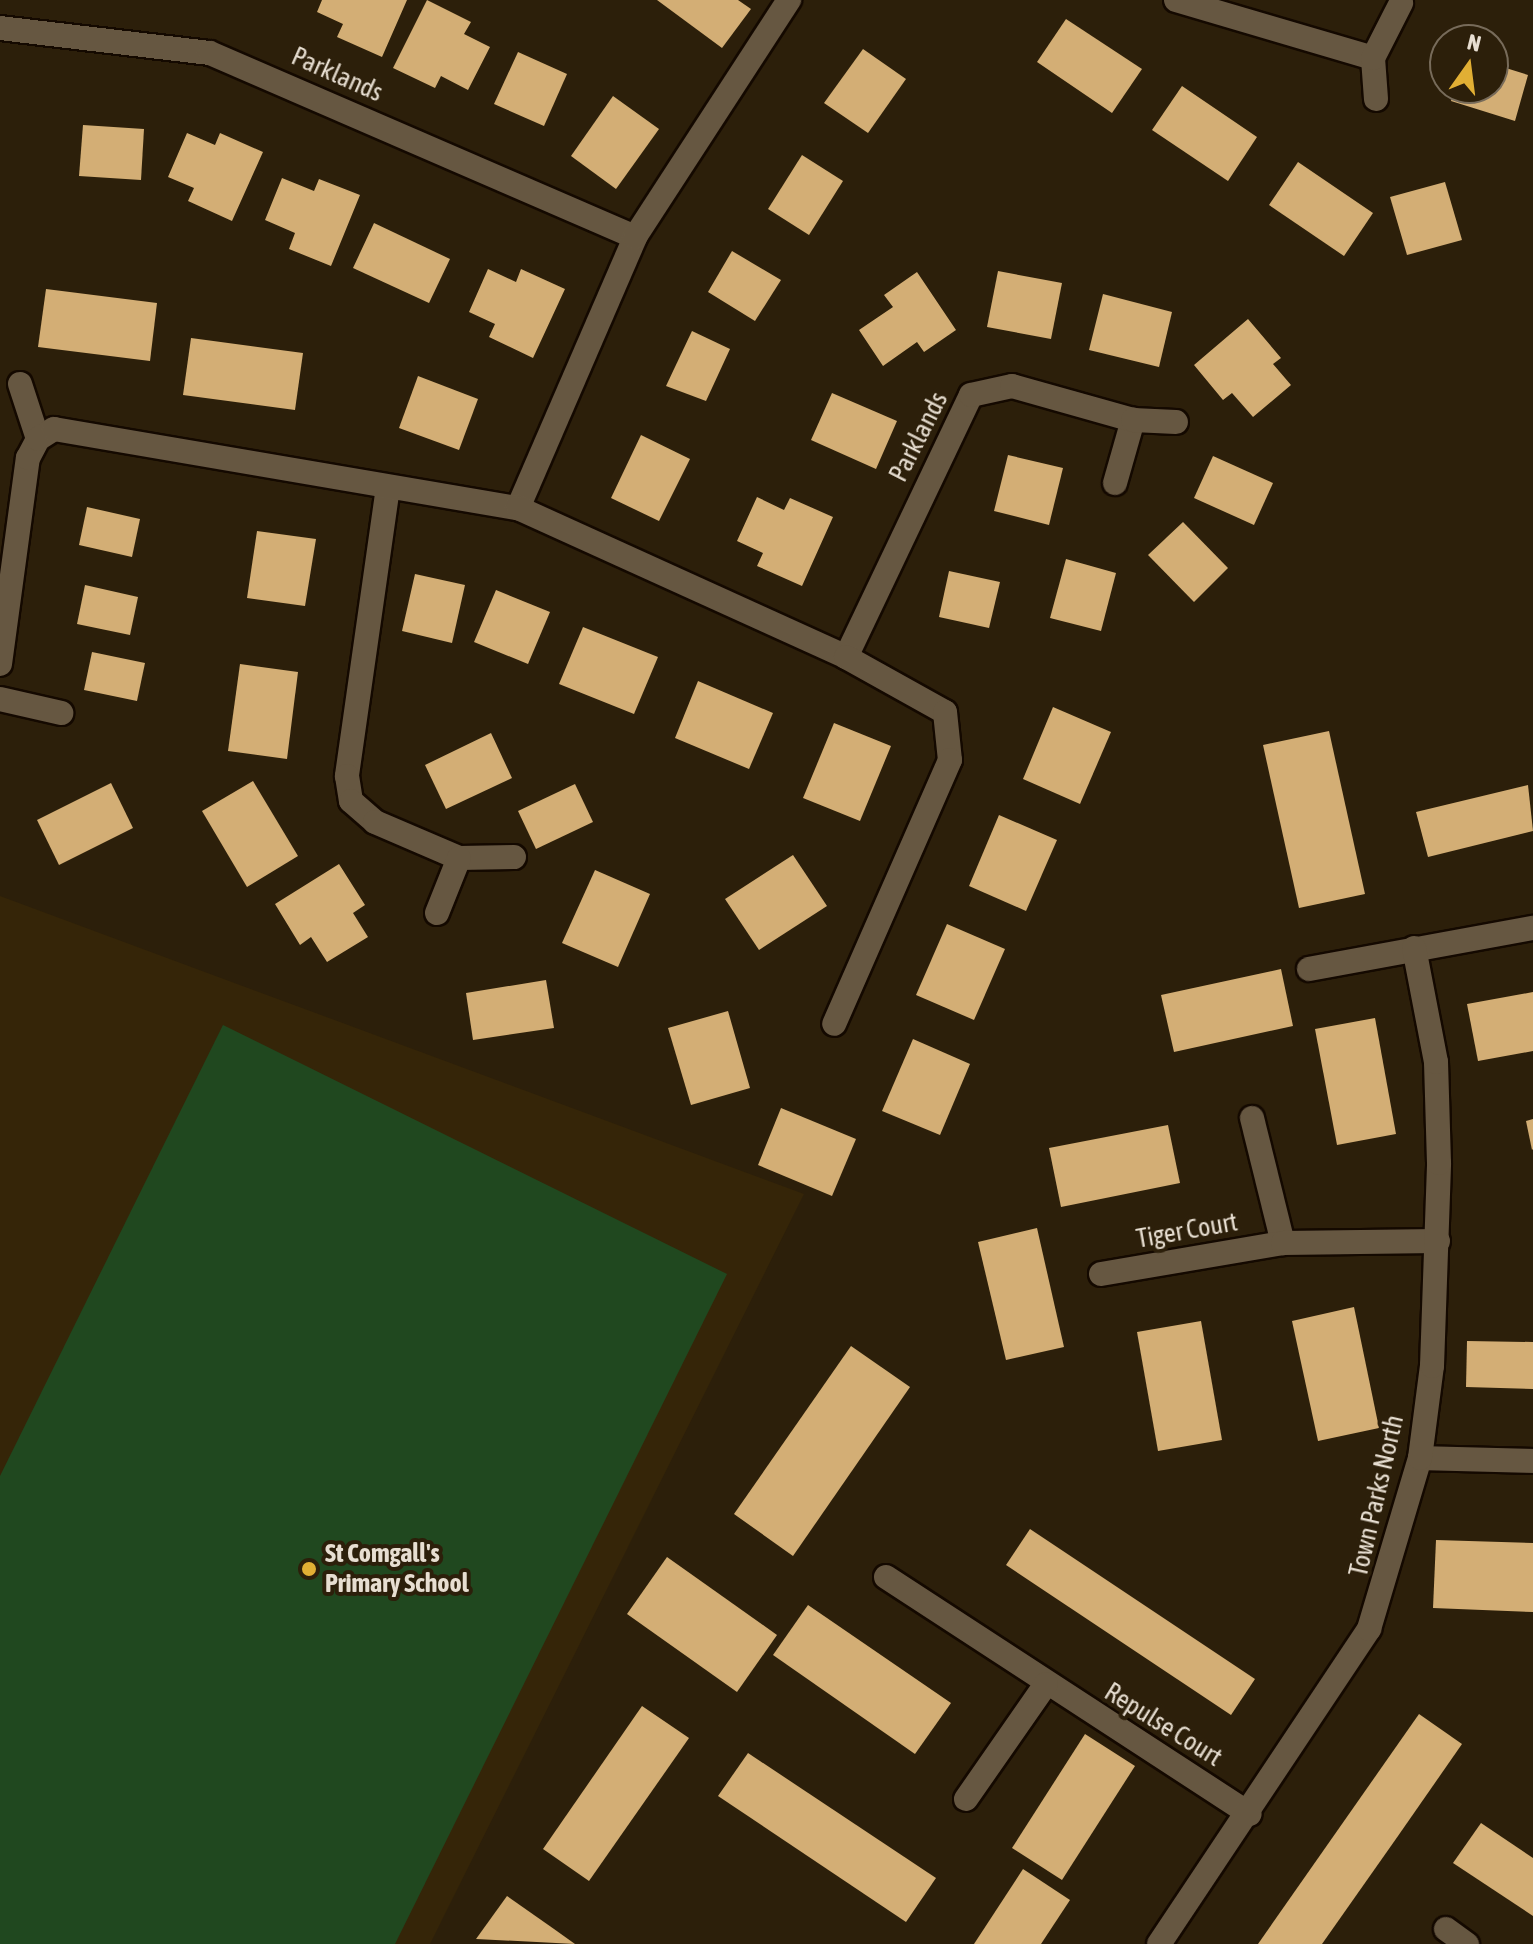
<!DOCTYPE html>
<style>
body{margin:0}
#map{position:relative;width:1533px;height:1944px;overflow:hidden;background:#2c1f0a;font-family:"Asap Condensed",sans-serif}
div>[style]{position:absolute}
[style*='--x']{left:calc(var(--x)*1px);top:calc(var(--y)*1px);width:calc(var(--w)*1px);rotate:calc(var(--a)*1deg)}
.built>*{inset:0;background:#352508}
.green>*{inset:0;background:#20481f}
.building>*{inset:0;background:#d3ae75}
.roads{filter:drop-shadow(2px 0 #140900) drop-shadow(-2px 0 #140900) drop-shadow(0 2px #140900) drop-shadow(0 -2px #140900)}
.street>*{height:24px;margin:-12px;padding:0 12px;transform-origin:12px;border-radius:12px;background:#665741}
.dots>*{width:22px;height:22px;translate:-50% -50%;box-sizing:border-box;border:4px solid #2c1f0a;border-radius:50%}
span{translate:-50% -50%;white-space:nowrap;text-align:center;line-height:1.15;-webkit-text-stroke:8px #2c1f0a;paint-order:stroke}
.street-label{font-size:26px;color:#e7ded1}
.poi-label{font-size:26px;color:#e7ded1;font-weight:700}
.left{translate:0 -50%;text-align:left}
.north{position:absolute;left:1429px;top:24px;width:80px;height:80px;box-sizing:border-box;background:#2c1f0a;border:2px solid #776b5a;border-radius:50%;rotate:14deg;font-size:22px;font-weight:700;line-height:32px;text-align:center;color:#e7ded1}
.north::after{content:'';display:block;margin:auto;width:28px;height:36px;background:#e1af34;clip-path:polygon(50% 0,100% 100%,50% 72%,0 100%)}
</style>
<div id="map">
<div class="built">
<div style="clip-path:polygon(0 896px,804px 1194px,430px 1944px,0 1944px)"></div>
</div>
<div class="green">
<div style="clip-path:polygon(223px 1025px,727px 1274px,395px 1944px,0 1944px,0 1476px)"></div>
</div>
<div class="building">
<div style="clip-path:polygon(322px 0,407px 0,382px 57px,337px 37px,343px 24px,317px 12px)"></div>
<div style="clip-path:polygon(427px 0,471px 22px,464px 34px,490px 47px,468px 90px,441px 76px,435px 88px,393px 68px)"></div>
<div style="clip-path:polygon(657px 0,738px 0,751px 9px,722px 48px)"></div>
<div style="clip-path:polygon(1066px 19px,1142px 69px,1112px 113px,1037px 62px)"></div>
<div style="clip-path:polygon(863px 49px,906px 79px,868px 133px,824px 103px)"></div>
<div style="clip-path:polygon(518px 52px,567px 74px,544px 126px,494px 104px)"></div>
<div style="clip-path:polygon(1493px 64px,1528px 75px,1515px 121px,1451px 101px,1455px 88px,1493px 88px)"></div>
<div style="clip-path:polygon(1182px 86px,1257px 137px,1228px 181px,1152px 130px)"></div>
<div style="clip-path:polygon(613px 96px,659px 129px,616px 189px,571px 156px)"></div>
<div style="clip-path:polygon(83px 125px,144px 129px,141px 180px,79px 176px)"></div>
<div style="clip-path:polygon(187px 133px,215px 145px,220px 133px,263px 152px,232px 221px,188px 201px,194px 188px,168px 177px)"></div>
<div style="clip-path:polygon(802px 155px,843px 181px,809px 235px,768px 209px)"></div>
<div style="clip-path:polygon(1298px 162px,1373px 213px,1344px 256px,1269px 205px)"></div>
<div style="clip-path:polygon(282px 178px,314px 191px,319px 179px,360px 195px,331px 266px,289px 249px,295px 233px,265px 220px)"></div>
<div style="clip-path:polygon(1445px 182px,1462px 240px,1407px 255px,1390px 197px)"></div>
<div style="clip-path:polygon(374px 223px,450px 259px,429px 303px,353px 268px)"></div>
<div style="clip-path:polygon(732px 251px,781px 280px,755px 321px,708px 292px)"></div>
<div style="clip-path:polygon(488px 269px,516px 282px,521px 269px,565px 289px,533px 358px,489px 337px,495px 324px,469px 312px)"></div>
<div style="clip-path:polygon(998px 271px,1062px 283px,1051px 339px,987px 327px)"></div>
<div style="clip-path:polygon(917px 272px,956px 330px,924px 352px,917px 342px,883px 366px,859px 330px,893px 307px,884px 295px)"></div>
<div style="clip-path:polygon(46px 289px,157px 303px,150px 361px,38px 347px)"></div>
<div style="clip-path:polygon(1103px 294px,1172px 312px,1159px 367px,1089px 350px)"></div>
<div style="clip-path:polygon(1248px 319px,1281px 358px,1273px 364px,1291px 385px,1253px 417px,1232px 393px,1223px 400px,1194px 365px)"></div>
<div style="clip-path:polygon(692px 331px,730px 349px,706px 401px,666px 386px)"></div>
<div style="clip-path:polygon(191px 338px,303px 353px,295px 410px,183px 395px)"></div>
<div style="clip-path:polygon(418px 376px,478px 399px,459px 450px,399px 428px)"></div>
<div style="clip-path:polygon(832px 393px,897px 421px,876px 469px,811px 440px)"></div>
<div style="clip-path:polygon(641px 435px,690px 459px,659px 521px,611px 498px)"></div>
<div style="clip-path:polygon(1008px 455px,1063px 468px,1049px 525px,994px 511px)"></div>
<div style="clip-path:polygon(1213px 456px,1273px 483px,1254px 525px,1194px 498px)"></div>
<div style="clip-path:polygon(757px 497px,784px 510px,790px 498px,833px 517px,802px 586px,757px 566px,763px 553px,737px 541px)"></div>
<div style="clip-path:polygon(87px 507px,140px 519px,132px 557px,79px 545px)"></div>
<div style="clip-path:polygon(1183px 522px,1228px 568px,1194px 602px,1148px 555px)"></div>
<div style="clip-path:polygon(257px 531px,316px 539px,305px 606px,247px 598px)"></div>
<div style="clip-path:polygon(1066px 559px,1116px 573px,1101px 631px,1050px 618px)"></div>
<div style="clip-path:polygon(949px 571px,1000px 582px,989px 628px,939px 617px)"></div>
<div style="clip-path:polygon(415px 574px,465px 585px,452px 643px,402px 631px)"></div>
<div style="clip-path:polygon(85px 585px,138px 597px,130px 635px,77px 624px)"></div>
<div style="clip-path:polygon(496px 590px,550px 612px,528px 664px,474px 642px)"></div>
<div style="clip-path:polygon(583px 627px,658px 657px,634px 714px,559px 684px)"></div>
<div style="clip-path:polygon(92px 652px,145px 663px,137px 701px,84px 690px)"></div>
<div style="clip-path:polygon(240px 664px,298px 672px,287px 759px,228px 751px)"></div>
<div style="clip-path:polygon(698px 681px,773px 713px,749px 769px,675px 738px)"></div>
<div style="clip-path:polygon(1053px 707px,1111px 732px,1080px 804px,1023px 779px)"></div>
<div style="clip-path:polygon(834px 723px,891px 746px,860px 821px,803px 798px)"></div>
<div style="clip-path:polygon(1329px 731px,1365px 894px,1299px 908px,1263px 745px)"></div>
<div style="clip-path:polygon(491px 733px,512px 778px,446px 809px,425px 765px)"></div>
<div style="clip-path:polygon(253px 781px,298px 856px,247px 887px,202px 811px)"></div>
<div style="clip-path:polygon(111px 783px,133px 828px,59px 865px,37px 820px)"></div>
<div style="clip-path:polygon(575px 784px,593px 822px,536px 849px,518px 811px)"></div>
<div style="clip-path:polygon(1528px 785px,1533px 831px,1428px 857px,1416px 812px)"></div>
<div style="clip-path:polygon(999px 815px,1057px 840px,1026px 911px,969px 886px)"></div>
<div style="clip-path:polygon(793px 855px,827px 906px,759px 950px,725px 899px)"></div>
<div style="clip-path:polygon(339px 864px,365px 905px,353px 913px,368px 937px,327px 962px,311px 937px,300px 945px,275px 904px)"></div>
<div style="clip-path:polygon(595px 870px,650px 894px,618px 967px,562px 943px)"></div>
<div style="clip-path:polygon(947px 924px,1005px 949px,974px 1020px,916px 995px)"></div>
<div style="clip-path:polygon(1281px 969px,1293px 1026px,1174px 1052px,1161px 995px)"></div>
<div style="clip-path:polygon(546px 980px,554px 1028px,473px 1040px,466px 993px)"></div>
<div style="clip-path:polygon(1533px 992px,1533px 1051px,1478px 1061px,1467px 1004px)"></div>
<div style="clip-path:polygon(728px 1011px,750px 1088px,691px 1105px,668px 1028px)"></div>
<div style="clip-path:polygon(1375px 1018px,1396px 1134px,1337px 1145px,1315px 1029px)"></div>
<div style="clip-path:polygon(913px 1039px,970px 1064px,940px 1135px,882px 1111px)"></div>
<div style="clip-path:polygon(781px 1108px,856px 1139px,832px 1196px,758px 1165px)"></div>
<div style="clip-path:polygon(1533px 1119px,1533px 1149px,1532px 1150px,1526px 1121px)"></div>
<div style="clip-path:polygon(1168px 1125px,1180px 1183px,1061px 1207px,1049px 1148px)"></div>
<div style="clip-path:polygon(1037px 1228px,1064px 1347px,1006px 1360px,978px 1242px)"></div>
<div style="clip-path:polygon(1354px 1307px,1379px 1428px,1318px 1441px,1292px 1321px)"></div>
<div style="clip-path:polygon(1201px 1321px,1222px 1440px,1158px 1451px,1137px 1332px)"></div>
<div style="clip-path:polygon(1467px 1341px,1533px 1342px,1533px 1389px,1466px 1387px)"></div>
<div style="clip-path:polygon(851px 1346px,910px 1387px,793px 1556px,734px 1514px)"></div>
<div style="clip-path:polygon(1030px 1529px,1255px 1679px,1231px 1715px,1006px 1565px)"></div>
<div style="clip-path:polygon(1436px 1540px,1533px 1543px,1533px 1612px,1433px 1608px)"></div>
<div style="clip-path:polygon(667px 1557px,777px 1635px,737px 1692px,627px 1614px)"></div>
<div style="clip-path:polygon(808px 1605px,951px 1703px,915px 1754px,773px 1655px)"></div>
<div style="clip-path:polygon(642px 1706px,689px 1738px,589px 1881px,543px 1849px)"></div>
<div style="clip-path:polygon(1419px 1714px,1462px 1744px,1398px 1836px,1322px 1944px,1258px 1944px)"></div>
<div style="clip-path:polygon(1085px 1734px,1135px 1766px,1062px 1880px,1012px 1848px)"></div>
<div style="clip-path:polygon(748px 1753px,936px 1878px,906px 1922px,718px 1796px)"></div>
<div style="clip-path:polygon(1481px 1823px,1533px 1858px,1533px 1916px,1453px 1863px)"></div>
<div style="clip-path:polygon(1023px 1869px,1070px 1900px,1041px 1944px,974px 1944px)"></div>
<div style="clip-path:polygon(507px 1896px,554px 1929px,575px 1944px,476px 1939px)"></div>
</div>
<div class="roads">
<div class="street">
<div style="--x:1176;--y:0;--w:205;--a:16.4"></div>
<div style="--x:0;--y:28;--w:211;--a:6.8"></div>
<div style="--x:210;--y:53;--w:463;--a:23.4"></div>
<div style="--x:1376;--y:99;--w:41;--a:-94.2"></div>
<div style="--x:1373;--y:58;--w:62;--a:-63"></div>
<div style="--x:20;--y:384;--w:58;--a:71.9"></div>
<div style="--x:1115;--y:483;--w:66;--a:-74.1"></div>
<div style="--x:388;--y:487;--w:292;--a:98.1"></div>
<div style="--x:347;--y:776;--w:25;--a:81"></div>
<div style="--x:351;--y:801;--w:32;--a:41"></div>
<div style="--x:375;--y:822;--w:91;--a:23.2"></div>
<div style="--x:459;--y:858;--w:55;--a:-1"></div>
<div style="--x:518;--y:508;--w:295;--a:-66.6"></div>
<div style="--x:635;--y:237;--w:283;--a:-57"></div>
<div style="--x:846;--y:657;--w:290;--a:-64.5"></div>
<div style="--x:971;--y:395;--w:42;--a:-12.4"></div>
<div style="--x:1012;--y:386;--w:126;--a:15.7"></div>
<div style="--x:1133;--y:420;--w:43;--a:2.7"></div>
<div style="--x:0;--y:664;--w:208;--a:-82.3"></div>
<div style="--x:28;--y:458;--w:21;--a:-62"></div>
<div style="--x:38;--y:439;--w:19;--a:-32"></div>
<div style="--x:54;--y:429;--w:471;--a:9.7"></div>
<div style="--x:518;--y:508;--w:360;--a:24.4"></div>
<div style="--x:846;--y:657;--w:113;--a:29.1"></div>
<div style="--x:945;--y:712;--w:48;--a:84.1"></div>
<div style="--x:950;--y:760;--w:288;--a:113.7"></div>
<div style="--x:0;--y:699;--w:63;--a:12.9"></div>
<div style="--x:437;--y:913;--w:59;--a:-68.2"></div>
<div style="--x:1309;--y:969;--w:228;--a:-10.4"></div>
<div style="--x:1252;--y:1118;--w:129;--a:76.1"></div>
<div style="--x:1101;--y:1274;--w:185;--a:-9.7"></div>
<div style="--x:1283;--y:1243;--w:155;--a:-0.7"></div>
<div style="--x:1420;--y:1458;--w:113;--a:1.5"></div>
<div style="--x:886;--y:1577;--w:434;--a:33.1"></div>
<div style="--x:966;--y:1799;--w:140;--a:-55.2"></div>
<div style="--x:1446;--y:1929;--w:26;--a:36"></div>
<div style="--x:1159;--y:1944;--w:379;--a:-56.3"></div>
<div style="--x:1369;--y:1629;--w:178;--a:-73.4"></div>
<div style="--x:1420;--y:1458;--w:93;--a:-82.6"></div>
<div style="--x:1432;--y:1366;--w:203;--a:-88"></div>
<div style="--x:1439;--y:1163;--w:101;--a:-91.7"></div>
<div style="--x:1436;--y:1062;--w:116;--a:-100.9"></div>
</div>
</div>
<div class="dots">
<div style="left:309px;top:1569px;background:#e1af34"></div>
</div>
<div class="street-label">
<span style="left:337px;top:75px;rotate:24deg">Parklands</span>
<span style="left:919px;top:437px;rotate:-63deg">Parklands</span>
<span style="left:1187px;top:1231px;rotate:-10deg">Tiger Court</span>
<span style="left:1377px;top:1496px;rotate:-77deg">Town Parks North</span>
<span style="left:1163px;top:1725px;rotate:32deg">Repulse Court</span>
</div>
<div class="poi-label">
<span class="left" style="left:325px;top:1569px">St Comgall's<br>Primary School</span>
</div>
<div class="north">N</div>
</div>
